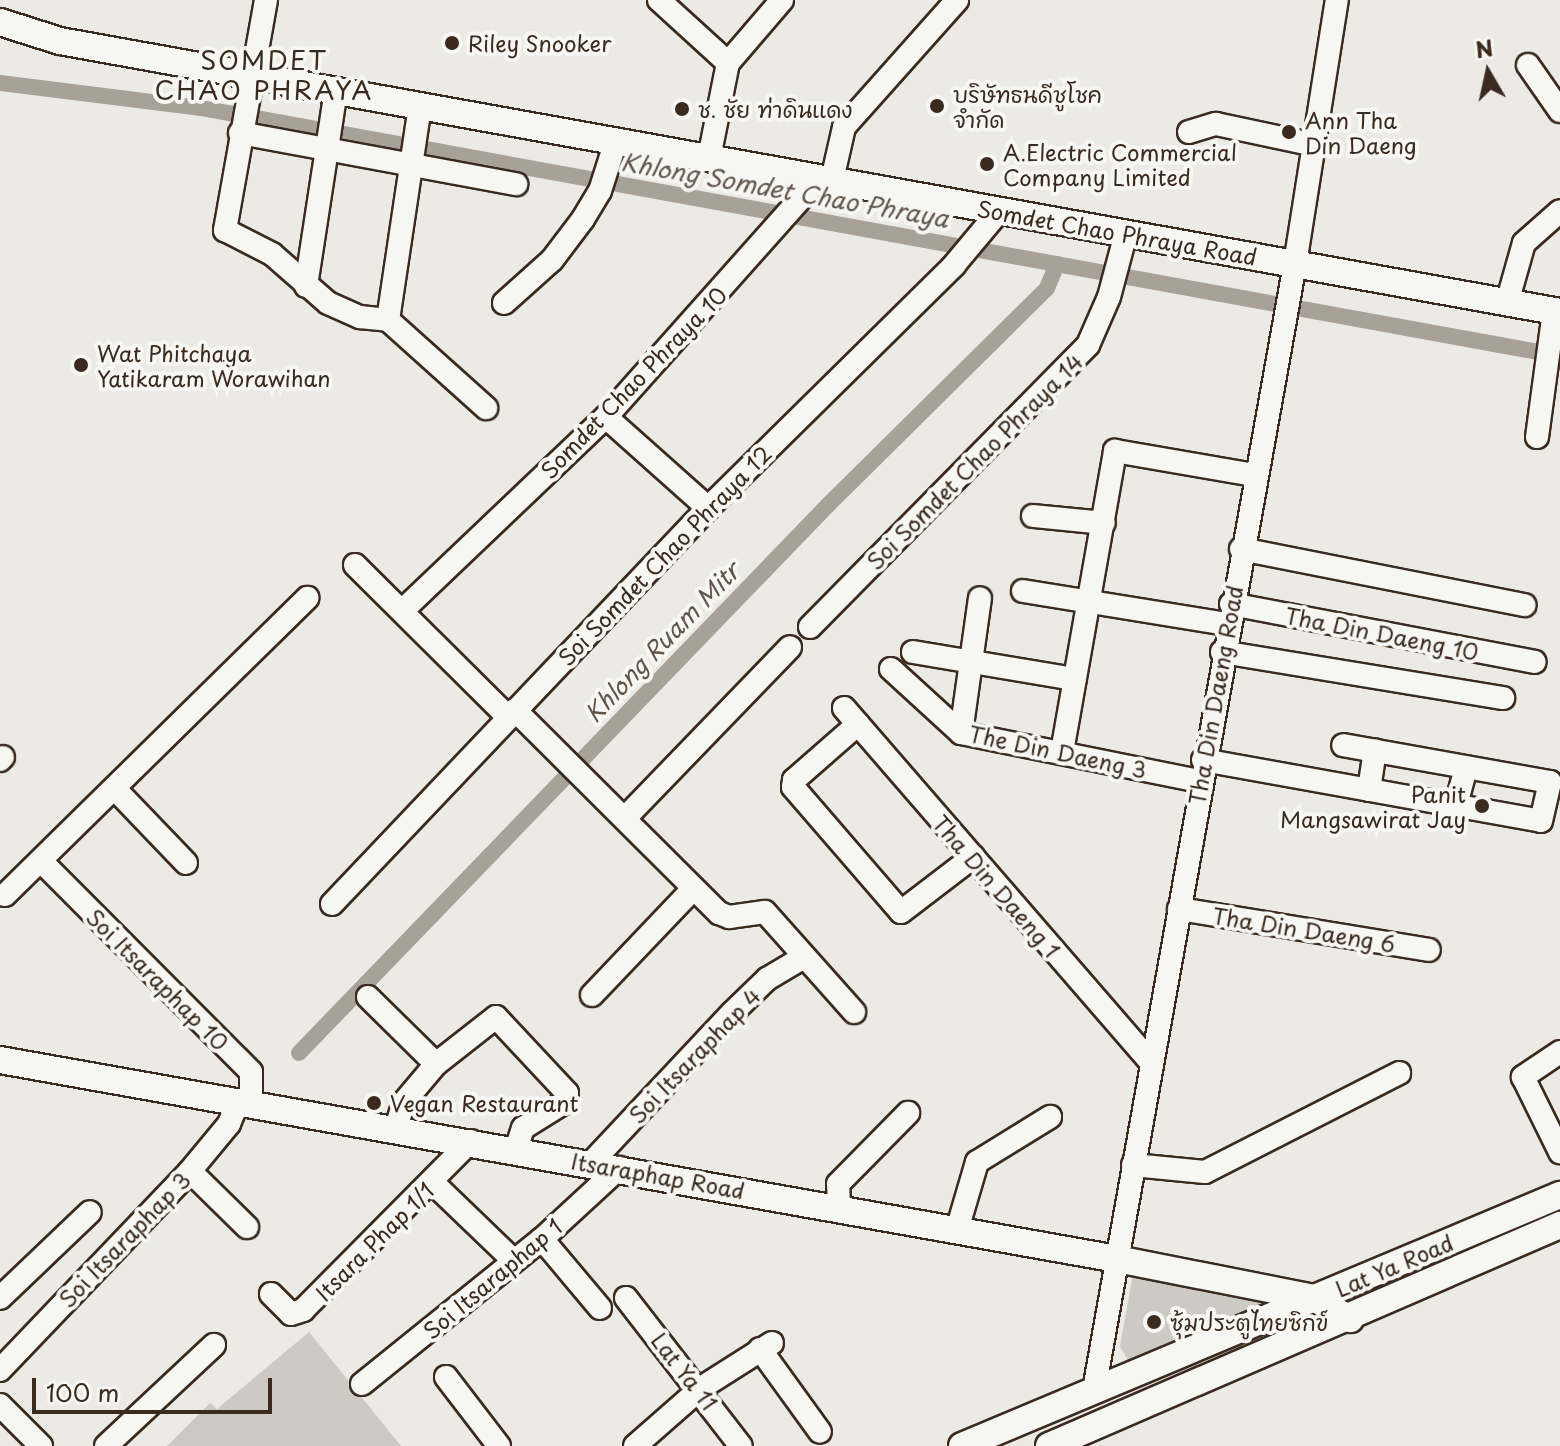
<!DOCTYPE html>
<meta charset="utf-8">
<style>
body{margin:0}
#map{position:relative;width:1560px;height:1446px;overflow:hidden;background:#ebeae5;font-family:"Playpen Sans","Playpen Sans Thai",sans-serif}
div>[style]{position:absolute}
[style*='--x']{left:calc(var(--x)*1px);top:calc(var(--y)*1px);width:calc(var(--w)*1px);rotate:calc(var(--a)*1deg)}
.green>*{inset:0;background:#cdcac4}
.canal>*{height:16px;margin:-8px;padding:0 8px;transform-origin:8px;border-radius:8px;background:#a8a198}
.roads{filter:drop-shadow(2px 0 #3b2a1e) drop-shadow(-2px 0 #3b2a1e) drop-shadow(0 2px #3b2a1e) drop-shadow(0 -2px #3b2a1e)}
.minor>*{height:22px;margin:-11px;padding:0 11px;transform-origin:11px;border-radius:11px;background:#f6f6f2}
.major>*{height:26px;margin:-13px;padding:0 13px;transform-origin:13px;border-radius:13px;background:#f6f6f2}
.dots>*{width:22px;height:22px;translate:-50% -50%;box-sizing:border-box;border:4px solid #f6f6f2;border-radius:50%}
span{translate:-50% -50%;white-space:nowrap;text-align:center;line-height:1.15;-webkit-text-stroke:8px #f6f6f2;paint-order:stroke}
.poi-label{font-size:22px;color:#3b2a1e}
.left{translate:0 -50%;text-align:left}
.right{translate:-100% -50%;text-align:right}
.street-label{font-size:22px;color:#3b2a1e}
.water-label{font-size:24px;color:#615449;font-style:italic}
.quarter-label{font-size:26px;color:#3b2a1e;letter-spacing:2px}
.north{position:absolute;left:1448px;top:32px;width:80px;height:80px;-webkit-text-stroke:6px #f6f6f2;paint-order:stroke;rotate:351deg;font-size:22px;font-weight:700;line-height:32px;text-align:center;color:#3b2a1e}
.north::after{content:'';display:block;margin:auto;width:28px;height:36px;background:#3b2a1e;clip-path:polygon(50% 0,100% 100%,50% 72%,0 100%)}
.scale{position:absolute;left:32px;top:1378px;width:240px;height:36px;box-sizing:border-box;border:4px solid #3b2a1e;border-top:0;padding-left:10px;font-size:24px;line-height:28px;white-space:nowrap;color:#3b2a1e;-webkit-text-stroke:6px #f6f6f2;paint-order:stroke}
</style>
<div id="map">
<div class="green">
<div style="clip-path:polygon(1139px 1275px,1266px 1300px,1270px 1303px,1129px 1363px,1120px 1346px,1132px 1279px)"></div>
<div style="clip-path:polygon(309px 1332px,401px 1446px,167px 1446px,210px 1403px,217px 1409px)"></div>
</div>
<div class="canal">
<div style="--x:0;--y:83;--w:203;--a:7.1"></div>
<div style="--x:201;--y:108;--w:1381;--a:10.34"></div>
<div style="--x:299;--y:1053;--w:762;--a:-46.01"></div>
<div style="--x:828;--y:505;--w:308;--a:-44.7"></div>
<div style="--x:1047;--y:288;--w:26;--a:-67"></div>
</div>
<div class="roads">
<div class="minor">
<div style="--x:266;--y:0;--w:234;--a:100.1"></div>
<div style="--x:225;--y:230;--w:53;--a:27.1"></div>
<div style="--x:272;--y:254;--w:74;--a:41.2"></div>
<div style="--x:328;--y:303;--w:35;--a:24"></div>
<div style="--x:360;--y:317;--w:28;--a:6"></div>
<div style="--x:388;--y:320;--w:132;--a:41.9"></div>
<div style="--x:659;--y:0;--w:93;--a:42.4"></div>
<div style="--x:1528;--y:65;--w:56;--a:55.2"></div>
<div style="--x:1189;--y:132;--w:28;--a:-17"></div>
<div style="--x:1216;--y:124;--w:101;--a:12"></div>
<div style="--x:240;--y:133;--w:281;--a:10.5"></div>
<div style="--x:709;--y:158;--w:97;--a:-78.7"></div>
<div style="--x:728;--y:63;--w:83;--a:-49.4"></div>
<div style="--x:832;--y:180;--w:54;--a:-77.2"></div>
<div style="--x:844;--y:127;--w:170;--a:-48.3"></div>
<div style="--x:306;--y:286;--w:198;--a:-81.3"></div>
<div style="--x:504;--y:303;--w:64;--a:-41.9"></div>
<div style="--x:552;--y:260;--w:51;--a:-52.9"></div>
<div style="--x:583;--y:219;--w:33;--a:-59"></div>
<div style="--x:600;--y:191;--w:52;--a:-72.3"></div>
<div style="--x:1507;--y:303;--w:62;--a:-74.2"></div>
<div style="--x:1524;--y:243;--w:48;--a:-41.6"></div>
<div style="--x:388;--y:320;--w:217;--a:-81.5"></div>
<div style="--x:606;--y:417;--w:137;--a:41.7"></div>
<div style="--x:1537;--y:437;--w:127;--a:-82.3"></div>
<div style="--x:1033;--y:516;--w:71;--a:5.6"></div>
<div style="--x:1241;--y:549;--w:289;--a:11.2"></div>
<div style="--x:355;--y:565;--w:216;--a:44.8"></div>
<div style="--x:1023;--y:591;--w:207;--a:9.2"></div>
<div style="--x:1231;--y:604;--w:309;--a:10.8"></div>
<div style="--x:403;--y:610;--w:280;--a:-43.6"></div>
<div style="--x:606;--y:417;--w:320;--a:-48.3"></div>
<div style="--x:810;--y:627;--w:396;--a:-45.4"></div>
<div style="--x:1088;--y:345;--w:52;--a:-66.4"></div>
<div style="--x:1109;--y:297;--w:66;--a:-75.1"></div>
<div style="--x:913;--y:652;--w:164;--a:9.5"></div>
<div style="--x:1222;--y:652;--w:285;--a:9.3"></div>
<div style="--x:891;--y:669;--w:95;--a:42.4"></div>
<div style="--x:961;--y:733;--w:243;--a:11.4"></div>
<div style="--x:844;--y:708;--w:470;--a:49.1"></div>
<div style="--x:515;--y:710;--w:288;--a:44.9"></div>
<div style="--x:719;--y:913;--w:11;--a:22"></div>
<div style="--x:729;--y:917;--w:36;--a:-8"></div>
<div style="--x:765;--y:912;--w:134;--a:48.3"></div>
<div style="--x:858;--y:724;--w:85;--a:138.8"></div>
<div style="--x:794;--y:780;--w:7;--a:98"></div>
<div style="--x:793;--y:787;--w:165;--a:49.2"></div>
<div style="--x:901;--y:912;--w:91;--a:-37.4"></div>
<div style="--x:961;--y:733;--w:136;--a:-82"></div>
<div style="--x:1062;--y:752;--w:306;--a:-80"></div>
<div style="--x:1115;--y:451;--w:141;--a:9.8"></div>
<div style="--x:0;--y:760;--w:4;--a:-45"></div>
<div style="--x:1203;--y:760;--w:343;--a:10.2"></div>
<div style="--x:1541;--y:821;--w:40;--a:-77"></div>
<div style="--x:1550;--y:782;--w:210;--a:-169.9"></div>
<div style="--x:116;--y:790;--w:101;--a:46.2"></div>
<div style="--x:1369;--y:790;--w:40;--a:-81.5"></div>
<div style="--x:1456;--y:805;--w:39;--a:-75"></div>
<div style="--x:626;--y:817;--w:236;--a:-46"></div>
<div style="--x:42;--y:862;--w:296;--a:45.1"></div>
<div style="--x:251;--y:1072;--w:32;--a:90"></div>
<div style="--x:5;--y:895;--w:424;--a:-44.5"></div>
<div style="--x:332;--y:904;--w:546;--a:-46.48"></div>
<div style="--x:708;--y:508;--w:346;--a:-44.6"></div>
<div style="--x:954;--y:265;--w:72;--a:-50.1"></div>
<div style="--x:1179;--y:909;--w:253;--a:9.3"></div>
<div style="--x:592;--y:995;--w:146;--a:-46.4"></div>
<div style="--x:368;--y:997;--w:95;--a:44.6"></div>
<div style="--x:1560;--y:1052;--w:45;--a:146"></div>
<div style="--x:1523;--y:1077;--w:84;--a:63.7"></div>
<div style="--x:396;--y:1128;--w:27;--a:-73"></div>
<div style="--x:404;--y:1102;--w:50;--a:-49.9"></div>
<div style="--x:436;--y:1064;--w:76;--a:-38.1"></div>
<div style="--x:496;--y:1017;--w:104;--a:46.9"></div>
<div style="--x:567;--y:1093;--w:9;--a:103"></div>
<div style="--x:565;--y:1102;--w:49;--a:148.2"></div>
<div style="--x:523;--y:1128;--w:22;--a:108"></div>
<div style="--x:591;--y:1163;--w:206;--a:-46.8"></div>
<div style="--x:732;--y:1013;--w:49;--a:-44.2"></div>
<div style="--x:767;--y:979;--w:43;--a:-30.7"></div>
<div style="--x:1133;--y:1165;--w:72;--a:5.6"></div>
<div style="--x:1205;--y:1172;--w:218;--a:-27"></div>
<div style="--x:190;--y:1171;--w:80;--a:44.5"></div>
<div style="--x:433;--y:1183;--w:112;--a:43.9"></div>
<div style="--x:839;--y:1208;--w:24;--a:-92"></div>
<div style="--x:838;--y:1184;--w:100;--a:-45.4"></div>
<div style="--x:957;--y:1230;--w:71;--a:-73.6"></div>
<div style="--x:977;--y:1162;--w:86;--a:-31.7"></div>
<div style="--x:542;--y:1239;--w:90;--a:50"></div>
<div style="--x:271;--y:1294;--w:28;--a:45"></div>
<div style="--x:291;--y:1314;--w:13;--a:-18"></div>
<div style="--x:303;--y:1310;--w:238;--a:-45.2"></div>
<div style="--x:0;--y:1298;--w:124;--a:-43.7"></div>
<div style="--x:626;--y:1298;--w:187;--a:52.2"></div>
<div style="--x:760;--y:1349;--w:102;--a:54.1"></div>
<div style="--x:0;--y:1370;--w:275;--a:-46.3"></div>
<div style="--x:190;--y:1171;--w:61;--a:-50.3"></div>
<div style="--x:229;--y:1124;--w:24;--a:-68"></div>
<div style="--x:446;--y:1377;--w:87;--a:52.5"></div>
<div style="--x:362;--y:1384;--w:231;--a:-38.9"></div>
<div style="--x:542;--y:1239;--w:105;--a:-42.7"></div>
<div style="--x:1094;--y:1390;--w:1144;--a:-79.88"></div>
<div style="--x:1295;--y:264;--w:267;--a:-81"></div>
<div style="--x:0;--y:1405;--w:58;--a:45"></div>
<div style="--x:106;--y:1446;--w:148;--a:-43.1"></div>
<div style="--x:635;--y:1446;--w:88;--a:-41.3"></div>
<div style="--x:701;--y:1388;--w:84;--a:-32.4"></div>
</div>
<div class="major">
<div style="--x:0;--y:22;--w:63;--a:17.6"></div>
<div style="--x:60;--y:41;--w:1524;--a:10.24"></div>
<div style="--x:0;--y:1060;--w:1135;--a:10.1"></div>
<div style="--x:1117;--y:1259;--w:201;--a:11.2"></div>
<div style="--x:1314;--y:1298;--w:42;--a:30.3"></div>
<div style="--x:962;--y:1446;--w:649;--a:-22.77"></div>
<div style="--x:1049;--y:1446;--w:557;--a:-23.39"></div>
</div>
</div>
<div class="dots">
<div style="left:452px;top:43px;background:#3b2a1e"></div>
<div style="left:937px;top:106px;background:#3b2a1e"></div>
<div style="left:682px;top:109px;background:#3b2a1e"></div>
<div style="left:1289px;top:132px;background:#3b2a1e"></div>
<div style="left:987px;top:164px;background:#3b2a1e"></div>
<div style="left:81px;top:365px;background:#3b2a1e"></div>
<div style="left:1482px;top:806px;background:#3b2a1e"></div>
<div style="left:374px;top:1103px;background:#3b2a1e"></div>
<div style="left:1154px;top:1322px;background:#3b2a1e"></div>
</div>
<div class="poi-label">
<span class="left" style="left:468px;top:43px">Riley Snooker</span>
<span class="left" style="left:953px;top:106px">บริษัทธนดีชูโชค<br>จำกัด</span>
<span class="left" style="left:698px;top:109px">ช. ชัย ท่าดินแดง</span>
<span class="left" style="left:1305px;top:132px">Ann Tha<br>Din Daeng</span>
<span class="left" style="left:1003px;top:164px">A.Electric Commercial<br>Company Limited</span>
<span class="left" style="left:97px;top:365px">Wat Phitchaya<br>Yatikaram Worawihan</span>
<span class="right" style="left:1466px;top:806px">Panit<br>Mangsawirat Jay</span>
<span class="left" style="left:390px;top:1103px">Vegan Restaurant</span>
<span class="left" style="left:1170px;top:1322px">ซุ้มประตูไทยซิกข์</span>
</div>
<div class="street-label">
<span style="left:1117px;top:232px;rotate:10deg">Somdet Chao Phraya Road</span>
<span style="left:633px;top:382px;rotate:-46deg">Somdet Chao Phraya 10</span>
<span style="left:974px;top:461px;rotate:-45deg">Soi Somdet Chao Phraya 14</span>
<span style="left:664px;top:555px;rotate:-46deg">Soi Somdet Chao Phraya 12</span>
<span style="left:1382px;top:633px;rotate:11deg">Tha Din Daeng 10</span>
<span style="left:1215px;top:695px;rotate:-80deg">Tha Din Daeng Road</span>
<span style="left:1058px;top:751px;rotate:12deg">The Din Daeng 3</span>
<span style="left:997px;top:886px;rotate:49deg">Tha Din Daeng 1</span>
<span style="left:1304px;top:929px;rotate:9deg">Tha Din Daeng 6</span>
<span style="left:158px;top:979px;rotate:45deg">Soi Itsaraphap 10</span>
<span style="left:694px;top:1055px;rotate:-46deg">Soi Itsaraphap 4</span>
<span style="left:658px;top:1175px;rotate:10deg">Itsaraphap Road</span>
<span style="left:124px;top:1239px;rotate:-46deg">Soi Itsaraphap 3</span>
<span style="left:374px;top:1241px;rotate:-45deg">Itsara Phap 1/1</span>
<span style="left:1394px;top:1265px;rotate:-23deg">Lat Ya Road</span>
<span style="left:492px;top:1278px;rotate:-40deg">Soi Itsaraphap 1</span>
<span style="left:685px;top:1371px;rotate:52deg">Lat Ya 11</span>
</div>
<div class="water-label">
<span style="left:785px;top:190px;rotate:10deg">Khlong Somdet Chao Phraya</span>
<span style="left:662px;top:642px;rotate:-46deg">Khlong Ruam Mitr</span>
</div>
<div class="quarter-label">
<span style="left:264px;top:75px">SOMDET<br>CHAO PHRAYA</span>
</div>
<div class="north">N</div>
<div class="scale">100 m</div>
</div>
